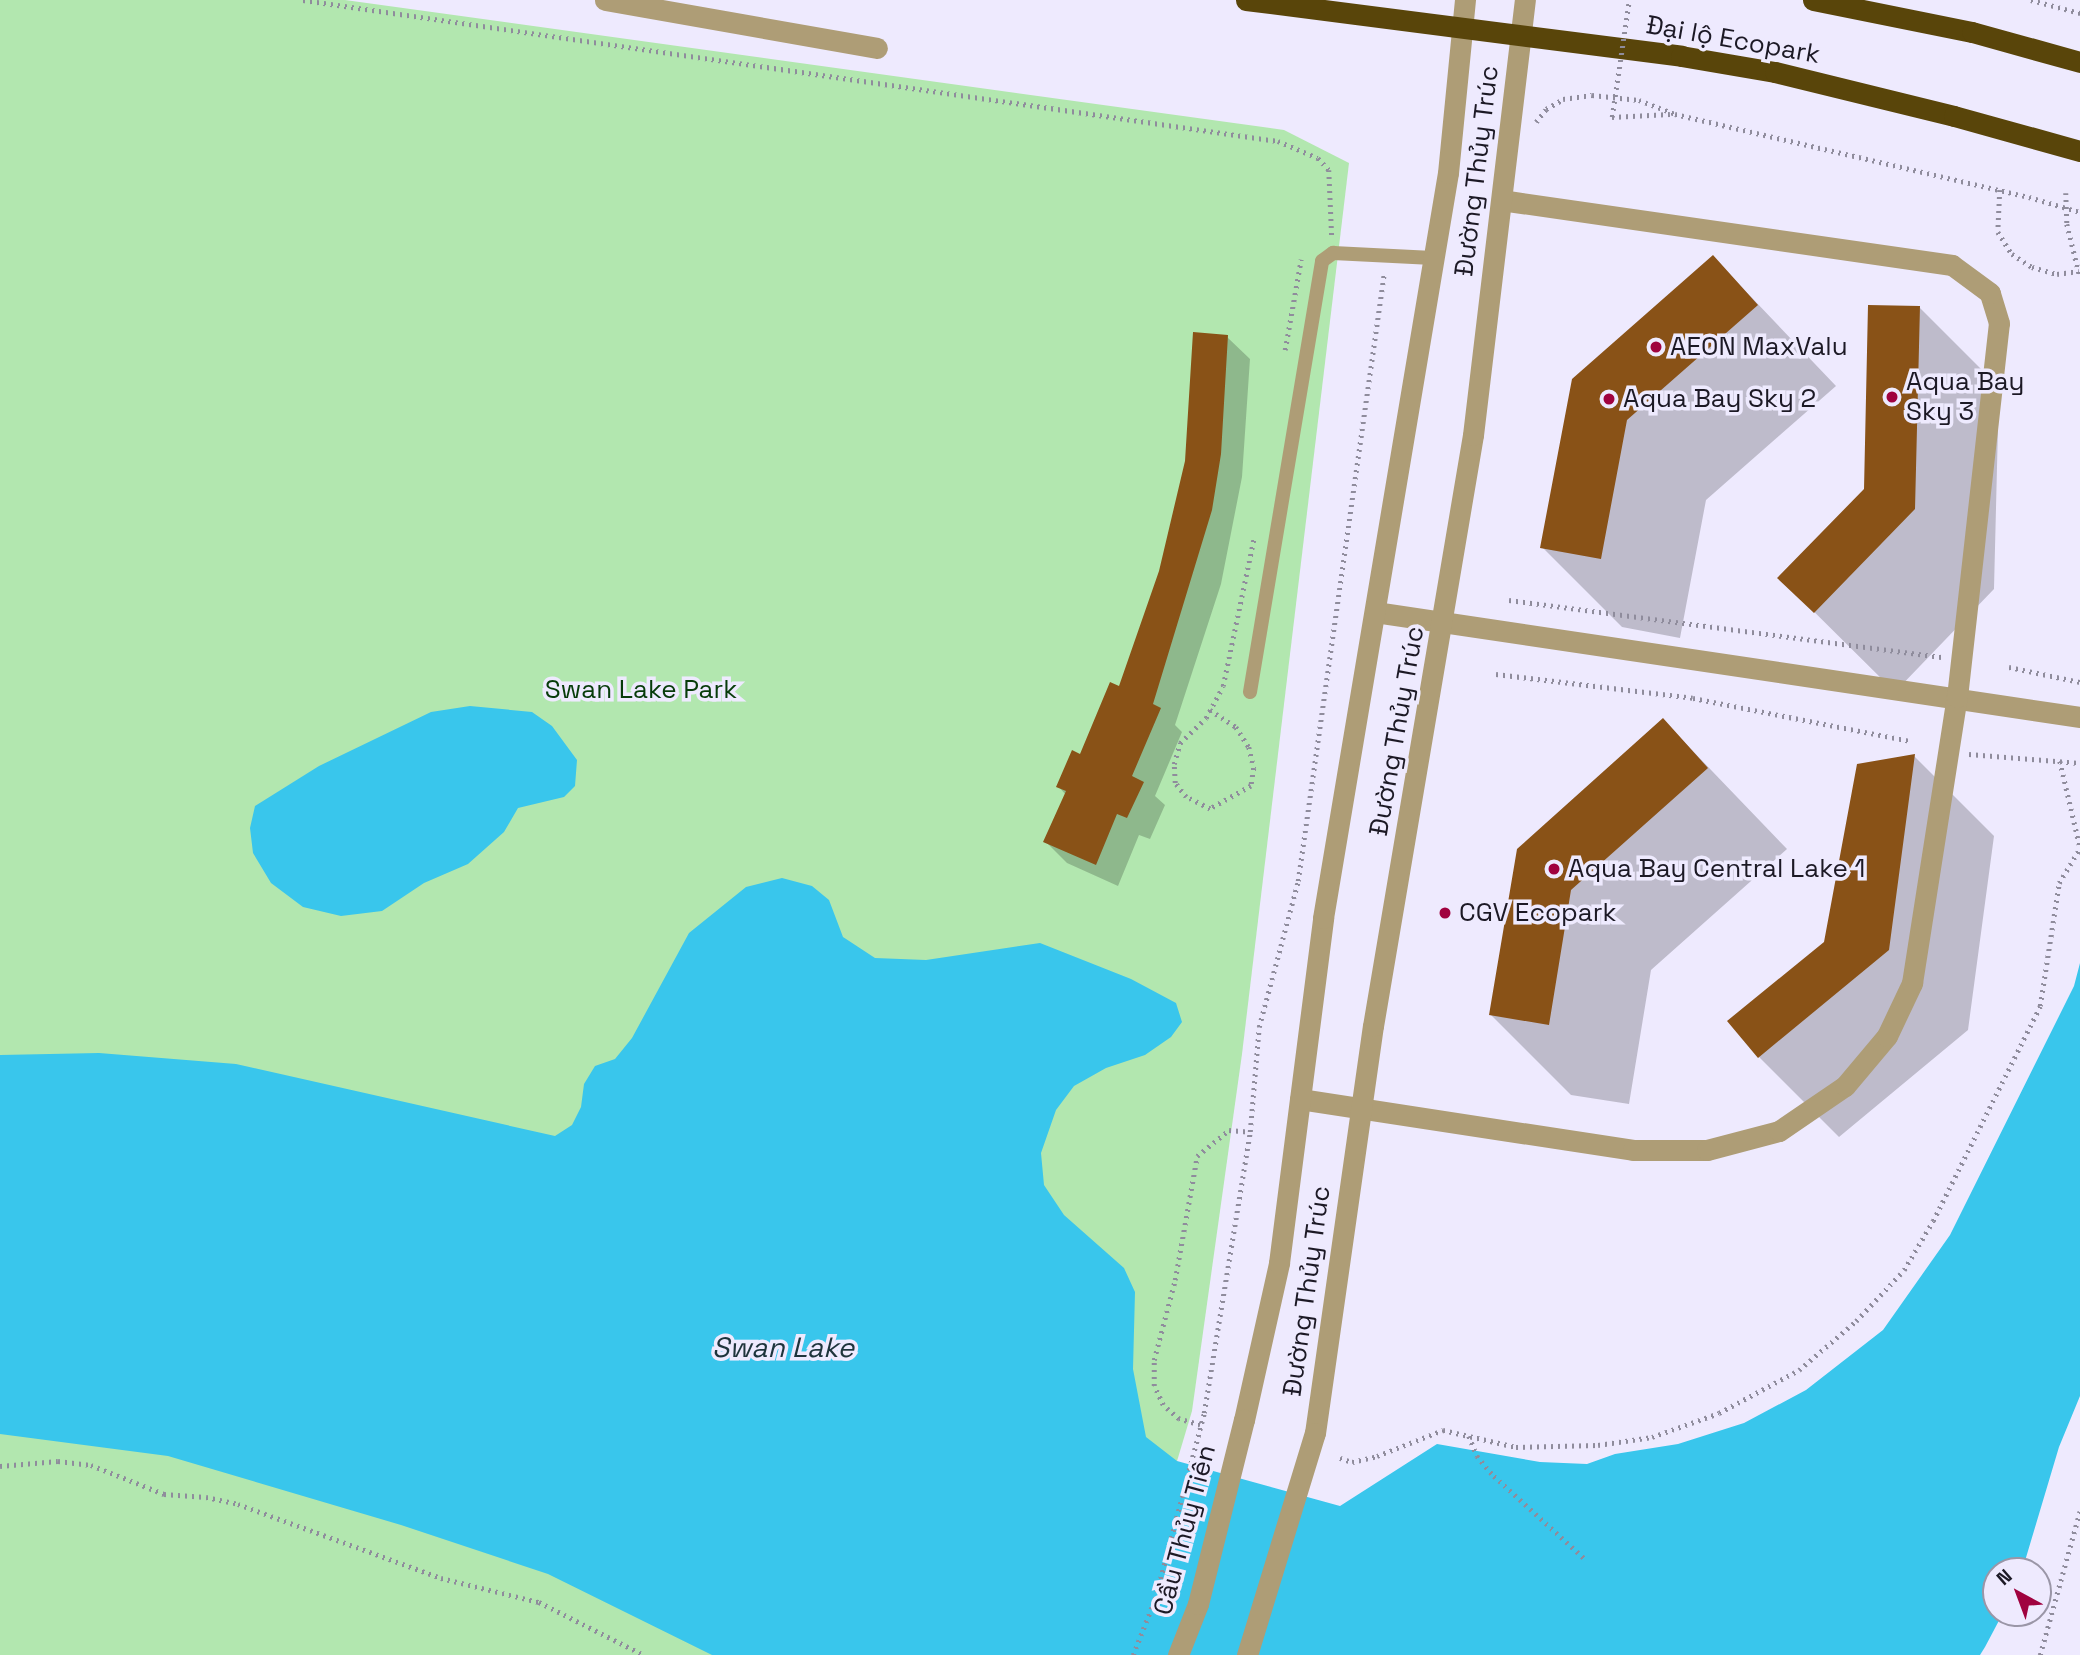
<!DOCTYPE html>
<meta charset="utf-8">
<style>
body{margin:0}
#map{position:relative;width:2080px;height:1655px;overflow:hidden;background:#eeeafe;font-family:"Space Grotesk",sans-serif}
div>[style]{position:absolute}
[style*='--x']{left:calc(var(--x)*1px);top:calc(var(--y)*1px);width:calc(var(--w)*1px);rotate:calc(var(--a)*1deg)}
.green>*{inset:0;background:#b2e7af}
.water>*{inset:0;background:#39c6ec}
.shadow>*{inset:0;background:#0003}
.building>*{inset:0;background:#895217}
.path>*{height:4.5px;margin-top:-2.25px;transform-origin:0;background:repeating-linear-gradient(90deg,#8f8c9c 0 2px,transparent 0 7px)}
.lane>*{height:14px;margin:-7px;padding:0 7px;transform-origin:7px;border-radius:7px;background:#ae9d76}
.street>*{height:21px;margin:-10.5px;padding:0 10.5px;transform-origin:10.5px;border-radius:10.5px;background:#ae9d76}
.highway>*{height:21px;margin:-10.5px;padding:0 10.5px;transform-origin:10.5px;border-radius:10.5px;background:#59450a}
.path-bridge>*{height:4.5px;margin-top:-2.25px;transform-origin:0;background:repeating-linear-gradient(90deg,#8f8c9c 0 2px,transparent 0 7px)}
.street-bridge>*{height:21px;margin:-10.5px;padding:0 10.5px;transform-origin:10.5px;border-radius:10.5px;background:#ae9d76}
.highway-bridge>*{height:21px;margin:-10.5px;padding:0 10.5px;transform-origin:10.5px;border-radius:10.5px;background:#59450a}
.dots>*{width:19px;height:19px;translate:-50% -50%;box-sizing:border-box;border:4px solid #eeeafe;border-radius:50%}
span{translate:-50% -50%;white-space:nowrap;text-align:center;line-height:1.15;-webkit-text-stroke:7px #eeeafe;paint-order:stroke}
.street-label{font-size:26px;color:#1c1925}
.poi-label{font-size:26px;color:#1c1925}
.left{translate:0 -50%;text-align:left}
.park-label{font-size:26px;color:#073c0a}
.water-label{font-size:28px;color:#1e343c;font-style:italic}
.north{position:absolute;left:1982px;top:1557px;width:70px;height:70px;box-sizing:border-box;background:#eeeafe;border:2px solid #9a96a7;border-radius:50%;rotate:319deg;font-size:19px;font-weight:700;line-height:28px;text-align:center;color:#1c1925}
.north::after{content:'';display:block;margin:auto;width:24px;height:32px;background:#a0023f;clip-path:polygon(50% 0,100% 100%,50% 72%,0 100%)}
</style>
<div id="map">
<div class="green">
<div style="clip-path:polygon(0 0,345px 0,1284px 130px,1349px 163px,1242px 1054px,1192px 1411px,1119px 1655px,0 1655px)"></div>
</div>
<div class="water">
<div style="clip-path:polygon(470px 706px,532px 712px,552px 726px,577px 760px,575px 786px,564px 797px,518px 808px,504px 832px,468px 864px,424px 883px,382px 911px,341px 916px,303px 907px,271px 883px,253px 853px,250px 828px,255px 806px,319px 766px,431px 712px)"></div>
<div style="clip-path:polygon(782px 878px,812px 886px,829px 900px,843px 937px,875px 958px,926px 960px,1040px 943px,1131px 979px,1176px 1003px,1182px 1022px,1171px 1037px,1145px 1055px,1106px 1068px,1074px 1086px,1056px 1110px,1041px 1153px,1044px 1185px,1064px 1215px,1124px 1268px,1135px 1292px,1133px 1369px,1146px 1437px,1177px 1461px,1340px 1506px,1437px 1444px,1540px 1462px,1587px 1464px,1615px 1454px,1678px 1444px,1744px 1423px,1806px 1390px,1883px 1330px,1950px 1235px,2074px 986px,2080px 963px,2080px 1396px,2059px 1447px,2022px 1571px,1996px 1571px,1996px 1613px,2003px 1613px,1985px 1647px,1980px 1655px,712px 1655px,548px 1574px,401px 1525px,168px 1456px,0 1434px,0 1055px,99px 1053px,236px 1064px,555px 1136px,572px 1125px,581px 1107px,584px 1084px,595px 1066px,615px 1059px,632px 1038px,689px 933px,746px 887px)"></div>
</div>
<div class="shadow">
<div style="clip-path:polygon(1713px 257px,1836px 386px,1706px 500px,1680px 638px,1622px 627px,1542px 547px)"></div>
<div style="clip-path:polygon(1920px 308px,1999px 387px,1994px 589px,1895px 692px,1780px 578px,1865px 490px)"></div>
<div style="clip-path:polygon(1227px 337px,1250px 359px,1242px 477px,1221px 584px,1175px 725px,1182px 732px,1155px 796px,1165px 805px,1150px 839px,1139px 835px,1118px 886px,1067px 863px,1045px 841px,1066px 795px,1058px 786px,1081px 756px,1120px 688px,1161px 571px)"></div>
<div style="clip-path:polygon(1663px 720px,1787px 849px,1651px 970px,1629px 1104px,1571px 1095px,1491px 1015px)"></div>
<div style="clip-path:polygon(1914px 756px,1994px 836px,1968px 1030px,1839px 1137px,1759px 1057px,1826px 943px)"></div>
</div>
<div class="building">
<div style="clip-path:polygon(1713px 255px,1758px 305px,1627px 420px,1601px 559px,1540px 548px,1572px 379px)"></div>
<div style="clip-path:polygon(1868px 305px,1920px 306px,1915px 509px,1814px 613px,1777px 578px,1864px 489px)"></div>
<div style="clip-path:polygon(1193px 332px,1228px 335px,1221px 454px,1212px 510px,1153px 704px,1161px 708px,1132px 776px,1144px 782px,1127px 818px,1117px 814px,1096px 865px,1043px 842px,1066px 791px,1056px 787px,1072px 750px,1080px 754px,1110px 682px,1119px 686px,1159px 571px,1185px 461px)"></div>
<div style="clip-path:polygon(1663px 718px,1708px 768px,1571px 890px,1549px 1025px,1489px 1015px,1517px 849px)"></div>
<div style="clip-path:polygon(1915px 754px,1889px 950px,1758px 1058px,1727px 1021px,1824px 942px,1857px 764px)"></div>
</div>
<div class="path">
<div style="--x:303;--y:0;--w:985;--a:8.23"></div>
<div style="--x:1278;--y:141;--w:43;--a:23"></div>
<div style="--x:1318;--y:158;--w:16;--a:47"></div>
<div style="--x:1329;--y:170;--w:68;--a:87.5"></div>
<div style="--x:1612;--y:117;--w:58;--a:-3"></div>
<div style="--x:1536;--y:122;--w:16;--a:-52"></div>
<div style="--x:1546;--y:109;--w:20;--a:-30"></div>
<div style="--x:1563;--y:99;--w:29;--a:-8"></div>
<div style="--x:1592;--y:95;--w:47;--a:6.1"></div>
<div style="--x:1639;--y:100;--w:39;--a:21"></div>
<div style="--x:1675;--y:114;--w:364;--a:13.2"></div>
<div style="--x:2000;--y:190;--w:42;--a:92.7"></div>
<div style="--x:1998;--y:232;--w:26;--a:58"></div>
<div style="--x:2012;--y:254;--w:24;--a:33"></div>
<div style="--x:2032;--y:267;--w:26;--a:16"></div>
<div style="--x:2057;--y:274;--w:22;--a:-8"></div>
<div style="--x:2066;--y:193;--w:31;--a:88"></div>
<div style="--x:2067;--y:224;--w:55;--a:76.2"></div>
<div style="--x:1285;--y:350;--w:92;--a:-80"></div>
<div style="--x:1509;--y:600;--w:436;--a:7.5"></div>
<div style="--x:2009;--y:667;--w:73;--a:11.9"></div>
<div style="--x:1496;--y:674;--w:198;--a:6.9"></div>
<div style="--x:1693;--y:698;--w:221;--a:11.2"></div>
<div style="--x:1210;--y:710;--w:31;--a:33"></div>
<div style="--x:1236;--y:727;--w:24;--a:57"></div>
<div style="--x:1249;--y:747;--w:22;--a:77"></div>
<div style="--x:1254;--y:768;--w:18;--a:99"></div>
<div style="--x:1251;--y:786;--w:47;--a:150.7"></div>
<div style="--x:1210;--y:809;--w:27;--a:-153"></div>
<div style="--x:1186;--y:797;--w:18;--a:-128"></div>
<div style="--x:1175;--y:783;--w:19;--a:-93"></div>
<div style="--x:1174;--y:764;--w:22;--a:-74"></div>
<div style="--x:1180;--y:743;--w:36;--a:-44"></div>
<div style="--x:1206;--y:718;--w:36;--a:-62"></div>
<div style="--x:1223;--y:686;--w:151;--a:-78.2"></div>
<div style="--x:1969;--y:754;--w:111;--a:4.6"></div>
<div style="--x:2060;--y:761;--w:88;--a:76.9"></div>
<div style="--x:1204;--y:1413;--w:285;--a:-80.7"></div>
<div style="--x:1250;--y:1132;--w:105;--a:-85.1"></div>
<div style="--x:1259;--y:1027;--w:151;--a:-75"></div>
<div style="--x:1298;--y:881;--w:613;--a:-81.94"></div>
<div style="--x:1200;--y:1425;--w:22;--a:-164"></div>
<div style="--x:1179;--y:1419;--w:21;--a:-139"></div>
<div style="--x:1163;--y:1405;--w:21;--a:-115"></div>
<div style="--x:1154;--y:1386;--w:26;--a:-90"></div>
<div style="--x:1154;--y:1360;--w:83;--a:-75.3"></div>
<div style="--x:1175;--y:1280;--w:126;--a:-79.9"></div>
<div style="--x:1197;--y:1156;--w:41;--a:-39.1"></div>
<div style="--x:1229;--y:1130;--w:21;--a:5"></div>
<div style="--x:1469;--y:1436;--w:22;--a:68"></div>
<div style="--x:1477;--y:1456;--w:26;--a:50"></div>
<div style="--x:1494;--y:1476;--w:122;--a:42.3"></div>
<div style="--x:1340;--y:1458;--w:13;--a:18"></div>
<div style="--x:1352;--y:1462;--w:26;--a:-13"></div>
<div style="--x:1377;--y:1456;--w:71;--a:-21.5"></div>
<div style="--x:1443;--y:1430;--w:75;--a:13.1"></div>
<div style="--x:1516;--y:1447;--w:82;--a:-1.4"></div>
<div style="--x:1598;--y:1445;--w:55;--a:-8.4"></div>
<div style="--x:1652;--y:1437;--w:71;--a:-19.7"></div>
<div style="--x:1719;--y:1413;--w:91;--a:-28.3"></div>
<div style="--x:1799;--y:1370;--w:75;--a:-40.7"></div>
<div style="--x:1856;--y:1321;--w:70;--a:-46.7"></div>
<div style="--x:1904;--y:1270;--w:57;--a:-59.4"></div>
<div style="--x:1933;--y:1221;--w:240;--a:-63.5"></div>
<div style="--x:2040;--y:1006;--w:124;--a:-81.2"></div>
<div style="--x:2059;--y:883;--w:41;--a:-59"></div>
<div style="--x:0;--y:1466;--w:58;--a:-4.9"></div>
<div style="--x:58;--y:1461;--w:33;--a:7"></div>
<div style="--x:91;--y:1465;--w:79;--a:21.7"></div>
<div style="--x:164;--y:1494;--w:42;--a:4.1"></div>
<div style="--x:206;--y:1497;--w:33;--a:12"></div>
<div style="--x:238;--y:1504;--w:216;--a:20"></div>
<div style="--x:441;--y:1578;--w:101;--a:13.8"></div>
<div style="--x:539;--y:1602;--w:118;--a:26.8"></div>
<div style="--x:2040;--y:1655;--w:149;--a:-74.5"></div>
</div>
<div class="lane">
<div style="--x:1250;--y:692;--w:437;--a:-80.5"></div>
<div style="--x:1322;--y:261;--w:14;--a:-36"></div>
<div style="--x:1333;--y:253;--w:100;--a:2.9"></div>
</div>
<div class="street">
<div style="--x:605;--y:0;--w:276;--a:10"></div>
<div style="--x:1375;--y:612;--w:713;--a:8.47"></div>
<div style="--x:1300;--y:1099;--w:337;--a:8.7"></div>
<div style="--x:1633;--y:1150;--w:74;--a:0"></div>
<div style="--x:1707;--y:1150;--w:74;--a:-14.8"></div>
<div style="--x:1779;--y:1131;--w:80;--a:-34.3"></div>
<div style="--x:1845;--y:1086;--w:65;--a:-50"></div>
<div style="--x:1887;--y:1036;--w:59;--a:-64.7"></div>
<div style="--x:1912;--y:983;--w:290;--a:-81.1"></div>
<div style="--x:1957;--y:697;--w:376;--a:-83.6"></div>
<div style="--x:1999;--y:323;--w:31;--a:-107"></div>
<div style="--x:1990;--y:293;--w:47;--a:-143.6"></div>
<div style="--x:1952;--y:265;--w:454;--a:-171.8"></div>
<div style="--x:1244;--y:1420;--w:161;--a:-77.4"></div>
<div style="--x:1279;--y:1263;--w:348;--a:-82.7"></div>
<div style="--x:1323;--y:918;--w:755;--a:-80.48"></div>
<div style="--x:1448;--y:173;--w:174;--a:-84.4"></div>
<div style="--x:1315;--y:1433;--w:411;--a:-81.9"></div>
<div style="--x:1373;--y:1026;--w:599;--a:-80.4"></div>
<div style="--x:1473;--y:435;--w:438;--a:-83.2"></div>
</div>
<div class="highway">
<div style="--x:1246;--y:0;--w:439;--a:7.3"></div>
<div style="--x:1681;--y:56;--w:95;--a:9.7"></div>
<div style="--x:1775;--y:72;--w:184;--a:13.8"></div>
<div style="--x:1813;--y:0;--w:162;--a:11.4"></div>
</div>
<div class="path-bridge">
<div style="--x:2031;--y:0;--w:51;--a:14.9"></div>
<div style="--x:1612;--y:117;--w:118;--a:-81.7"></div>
<div style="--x:2029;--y:197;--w:53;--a:16.4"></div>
<div style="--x:1133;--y:1655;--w:60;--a:-68.6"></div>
<div style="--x:1155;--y:1599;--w:192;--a:-75.2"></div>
</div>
<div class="street-bridge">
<div style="--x:1178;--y:1655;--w:55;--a:-68.6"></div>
<div style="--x:1198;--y:1604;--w:190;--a:-76"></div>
<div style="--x:1247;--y:1655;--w:232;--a:-73"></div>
</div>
<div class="highway-bridge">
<div style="--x:1972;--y:32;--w:112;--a:15.5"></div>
<div style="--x:1954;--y:116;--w:131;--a:15.5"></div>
</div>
<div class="dots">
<div style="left:1656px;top:347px;background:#a0023f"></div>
<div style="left:1892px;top:397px;background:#a0023f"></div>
<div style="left:1609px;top:399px;background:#a0023f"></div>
<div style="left:1554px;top:869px;background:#a0023f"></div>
<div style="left:1445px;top:913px;background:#a0023f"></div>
</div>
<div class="street-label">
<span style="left:1733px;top:40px;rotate:10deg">Đại lộ Ecopark</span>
<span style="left:1477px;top:171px;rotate:-83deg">Đường Thủy Trúc</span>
<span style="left:1397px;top:731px;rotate:-80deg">Đường Thủy Trúc</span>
<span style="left:1307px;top:1291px;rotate:-82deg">Đường Thủy Trúc</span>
<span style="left:1185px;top:1530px;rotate:-75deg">Cầu Thủy Tiên</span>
</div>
<div class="poi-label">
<span class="left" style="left:1670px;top:347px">AEON MaxValu</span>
<span class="left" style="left:1906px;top:397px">Aqua Bay<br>Sky 3</span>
<span class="left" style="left:1623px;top:399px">Aqua Bay Sky 2</span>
<span class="left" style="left:1568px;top:869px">Aqua Bay Central Lake 1</span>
<span class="left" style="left:1459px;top:913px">CGV Ecopark</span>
</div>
<div class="park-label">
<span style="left:641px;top:690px">Swan Lake Park</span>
</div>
<div class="water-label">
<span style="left:783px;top:1347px">Swan Lake</span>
</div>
<div class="north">N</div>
</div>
